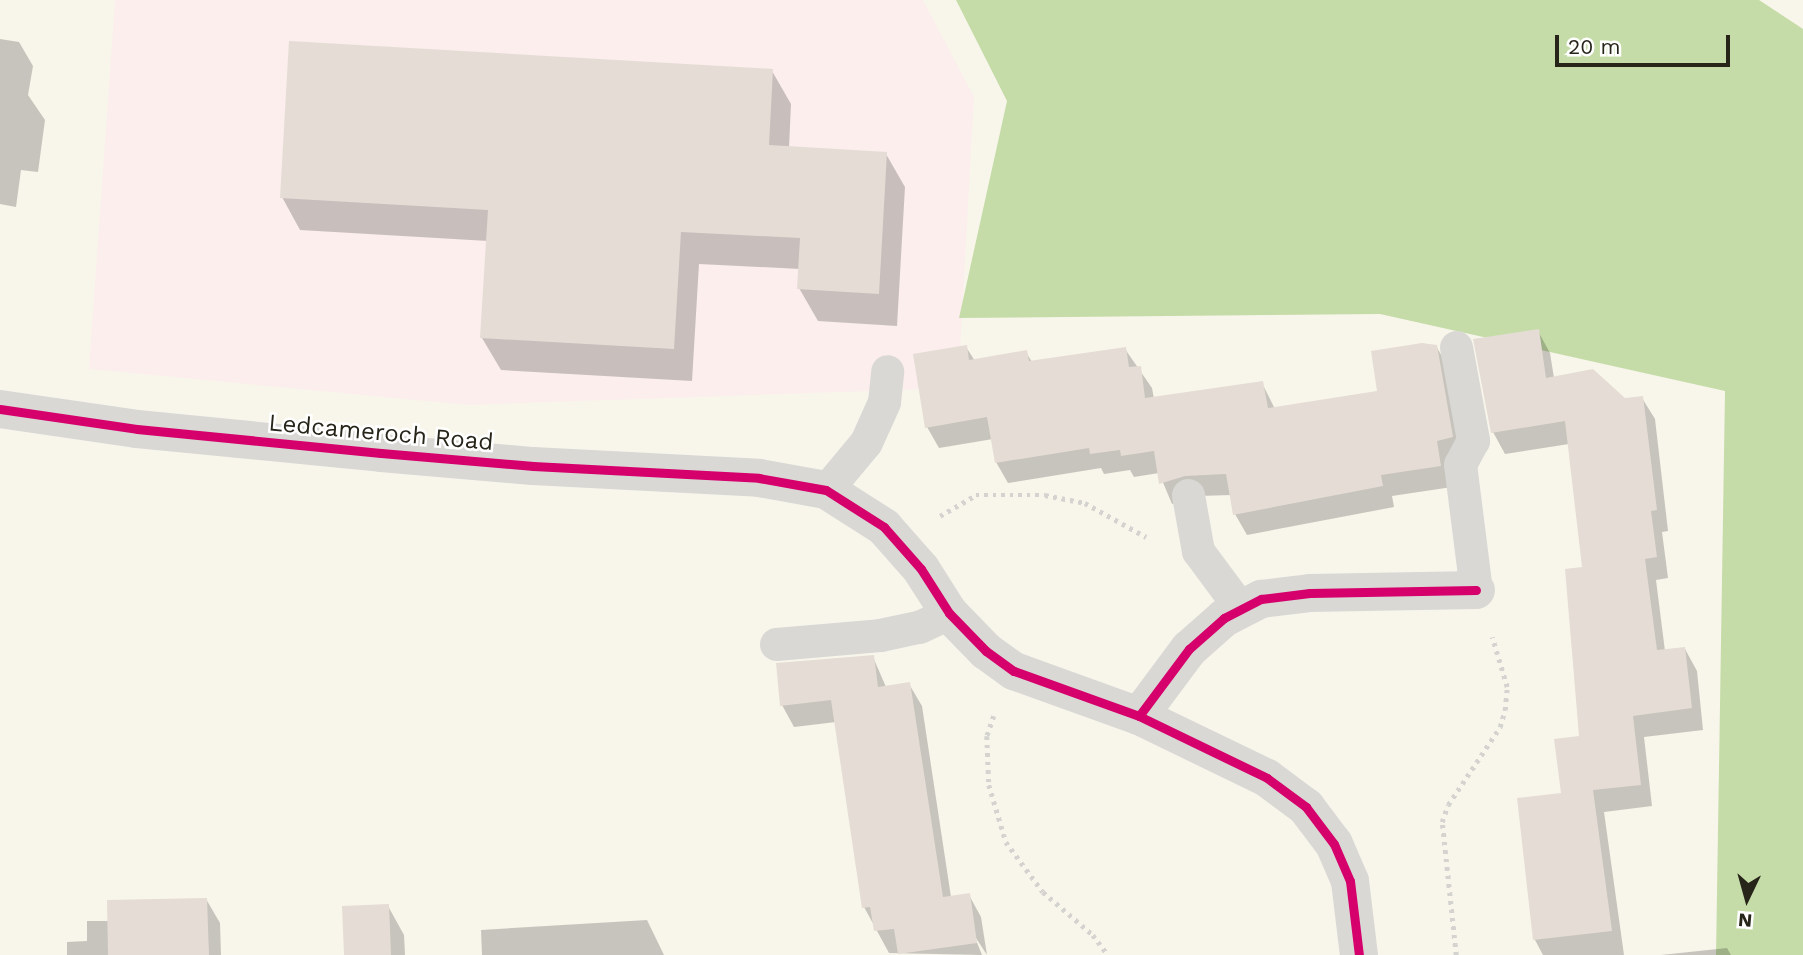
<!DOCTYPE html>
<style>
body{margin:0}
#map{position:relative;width:1803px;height:955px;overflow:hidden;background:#f8f6eb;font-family:"Work Sans",sans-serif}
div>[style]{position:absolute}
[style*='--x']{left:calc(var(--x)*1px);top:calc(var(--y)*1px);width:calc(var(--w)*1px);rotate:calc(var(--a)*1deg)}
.education>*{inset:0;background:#fbeeec}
.forest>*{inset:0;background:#c6dca8}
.shadow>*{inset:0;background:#0003}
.building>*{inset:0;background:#e5dcd5}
.path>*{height:4.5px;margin-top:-2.25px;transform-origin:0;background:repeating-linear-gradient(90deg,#d4d3d0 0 3.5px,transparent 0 8.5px)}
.service>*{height:33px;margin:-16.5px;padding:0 16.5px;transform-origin:16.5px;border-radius:16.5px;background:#d9d8d5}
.minor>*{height:38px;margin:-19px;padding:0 19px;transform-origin:19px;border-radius:19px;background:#d9d8d5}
.cycleway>*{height:9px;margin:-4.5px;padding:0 4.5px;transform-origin:4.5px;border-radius:4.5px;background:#d6006c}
span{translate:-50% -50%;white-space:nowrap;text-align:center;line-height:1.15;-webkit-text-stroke:5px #fff;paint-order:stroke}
.street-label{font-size:24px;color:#272419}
.north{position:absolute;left:1712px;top:864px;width:70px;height:70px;-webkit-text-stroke:5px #fff;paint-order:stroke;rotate:185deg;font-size:19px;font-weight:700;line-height:28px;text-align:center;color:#272419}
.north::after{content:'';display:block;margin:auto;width:24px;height:32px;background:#272419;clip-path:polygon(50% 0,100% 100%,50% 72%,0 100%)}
.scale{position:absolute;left:1555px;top:35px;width:175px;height:32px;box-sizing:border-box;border:4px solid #272419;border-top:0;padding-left:9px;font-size:21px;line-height:24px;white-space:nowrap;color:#272419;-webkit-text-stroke:5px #fff;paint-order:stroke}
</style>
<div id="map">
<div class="education">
<div style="clip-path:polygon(115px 0,923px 0,974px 97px,958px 388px,468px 405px,89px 369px)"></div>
</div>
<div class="forest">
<div style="clip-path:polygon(956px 0,1759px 0,1803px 29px,1803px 955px,1716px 955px,1725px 391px,1380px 314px,959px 318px,1007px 101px)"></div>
</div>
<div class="shadow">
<div style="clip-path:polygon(0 39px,19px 42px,33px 66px,28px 95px,45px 120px,38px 172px,21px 170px,16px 207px,0 204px)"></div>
<div style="clip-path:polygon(772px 71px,791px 104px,789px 148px,886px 154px,905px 187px,897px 326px,818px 321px,799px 288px,800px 269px,699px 264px,692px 381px,501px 370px,482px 338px,488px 241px,300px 230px,282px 197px)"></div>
<div style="clip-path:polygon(1538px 331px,1550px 353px,1554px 378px,1625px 400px,1642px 398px,1655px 419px,1668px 531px,1662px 532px,1668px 578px,1656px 580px,1665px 651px,1685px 649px,1697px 671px,1703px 730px,1644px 737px,1652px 806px,1604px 812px,1624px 955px,1543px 955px,1535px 940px,1563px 795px,1581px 738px,1584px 569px,1569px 444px,1505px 454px,1493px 432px)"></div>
<div style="clip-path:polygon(1436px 346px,1448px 367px,1464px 457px,1452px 487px,1392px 496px,1394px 507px,1247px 535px,1235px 514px,1232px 495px,1198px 496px,1172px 504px,1159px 473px,1134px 477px,1130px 470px,1104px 474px,1101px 468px,1008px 483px,996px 462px,993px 439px,939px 448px,927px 427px,966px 347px,975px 361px,1026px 352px,1032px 362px,1125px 349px,1152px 388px,1154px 399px,1262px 383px,1275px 409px,1379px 392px)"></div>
<div style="clip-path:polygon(873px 657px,886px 687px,909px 684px,922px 706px,951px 897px,969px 895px,981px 917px,987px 955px,974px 935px,982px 955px,889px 953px,864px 907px,836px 722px,794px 727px,782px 705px)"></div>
<div style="clip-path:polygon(206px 899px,220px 923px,221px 955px,67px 955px,67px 942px,87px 941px,87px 921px,109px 921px)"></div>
<div style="clip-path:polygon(388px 906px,404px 935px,405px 955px,346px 955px)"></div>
<div style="clip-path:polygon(647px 920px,664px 955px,482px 955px,481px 930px)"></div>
<div style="clip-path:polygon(1727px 948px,1731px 955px,1661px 955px)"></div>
</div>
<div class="building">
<div style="clip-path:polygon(289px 41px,773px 69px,769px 145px,887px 152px,879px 294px,797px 289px,800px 238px,681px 232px,674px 349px,480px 338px,488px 210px,280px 198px)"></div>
<div style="clip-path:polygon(1539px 329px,1546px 378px,1593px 369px,1625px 398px,1643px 396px,1657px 510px,1651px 511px,1657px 557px,1645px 559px,1657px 650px,1685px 647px,1692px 708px,1633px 716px,1641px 785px,1593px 790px,1612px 931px,1533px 940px,1517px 798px,1561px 793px,1554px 739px,1579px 736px,1565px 569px,1582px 567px,1565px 421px,1491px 433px,1473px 339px)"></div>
<div style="clip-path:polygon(1422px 343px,1437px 345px,1453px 437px,1437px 441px,1441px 466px,1381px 475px,1383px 486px,1233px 515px,1226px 474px,1185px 476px,1159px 484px,1154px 451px,1121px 456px,1120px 450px,1090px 454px,1089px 448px,995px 463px,987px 417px,925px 428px,913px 354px,967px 345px,969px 360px,1027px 350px,1029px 361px,1126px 347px,1129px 367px,1141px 366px,1145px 398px,1263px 381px,1268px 408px,1377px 391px,1371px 351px)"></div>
<div style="clip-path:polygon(874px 655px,878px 687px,910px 682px,943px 897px,970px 893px,977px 943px,898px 954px,894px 929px,874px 931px,870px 907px,862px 908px,831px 700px,780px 706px,776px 663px)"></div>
<div style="clip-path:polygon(207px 898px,209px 955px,108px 955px,107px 900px)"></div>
<div style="clip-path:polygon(389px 904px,391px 955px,344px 955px,342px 906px)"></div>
</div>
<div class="path">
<div style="--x:940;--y:516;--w:42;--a:-30.3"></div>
<div style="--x:976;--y:495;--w:69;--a:0"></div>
<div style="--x:1045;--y:495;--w:41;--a:11.3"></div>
<div style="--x:1085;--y:503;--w:70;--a:29.1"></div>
<div style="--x:994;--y:716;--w:21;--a:109"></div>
<div style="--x:987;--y:736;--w:49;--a:87.7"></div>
<div style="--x:989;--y:785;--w:59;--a:73.4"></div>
<div style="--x:1006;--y:842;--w:62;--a:53.5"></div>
<div style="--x:1043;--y:892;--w:66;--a:40.7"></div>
<div style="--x:1093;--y:935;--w:25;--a:53"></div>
<div style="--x:1456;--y:955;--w:134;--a:-96"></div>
<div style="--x:1442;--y:822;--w:18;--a:-71"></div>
<div style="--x:1448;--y:805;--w:94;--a:-56.3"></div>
<div style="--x:1500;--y:727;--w:18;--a:-74"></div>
<div style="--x:1505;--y:710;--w:23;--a:-85"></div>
<div style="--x:1507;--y:687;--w:52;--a:-106.7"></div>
</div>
<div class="service">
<div style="--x:1456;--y:347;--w:95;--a:79.6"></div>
<div style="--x:1473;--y:440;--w:27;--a:118"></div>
<div style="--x:1460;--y:464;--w:127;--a:82.8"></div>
<div style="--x:826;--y:490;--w:62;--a:-50.2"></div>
<div style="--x:866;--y:442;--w:44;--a:-65.8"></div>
<div style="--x:884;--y:402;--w:31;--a:-84"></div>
<div style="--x:1188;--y:495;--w:57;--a:79.9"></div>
<div style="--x:1198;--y:551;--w:72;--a:53.4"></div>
<div style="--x:776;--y:644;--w:104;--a:-4.9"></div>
<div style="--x:880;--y:635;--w:40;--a:-12"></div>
<div style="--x:919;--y:627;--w:33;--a:-25"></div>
</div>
<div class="minor">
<div style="--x:0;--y:409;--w:138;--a:8.3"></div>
<div style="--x:137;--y:429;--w:245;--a:5.6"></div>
<div style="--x:381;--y:453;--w:153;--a:4.9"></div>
<div style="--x:533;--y:466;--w:226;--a:3"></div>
<div style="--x:759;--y:478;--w:68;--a:10.2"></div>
<div style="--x:826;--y:490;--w:69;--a:32.5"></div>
<div style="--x:884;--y:527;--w:56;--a:48.6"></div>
<div style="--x:921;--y:569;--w:52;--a:57.5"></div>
<div style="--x:949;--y:613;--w:53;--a:45.8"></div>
<div style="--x:986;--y:651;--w:34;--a:36"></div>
<div style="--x:1014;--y:671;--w:133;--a:19.8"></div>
<div style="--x:1139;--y:716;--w:142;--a:25.8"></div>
<div style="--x:1267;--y:778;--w:49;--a:36.6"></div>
<div style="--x:1306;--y:807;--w:46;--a:52.9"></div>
<div style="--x:1334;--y:844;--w:40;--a:66.6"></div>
<div style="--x:1350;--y:881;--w:75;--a:83.1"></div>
<div style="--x:1139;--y:716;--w:84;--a:-53.3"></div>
<div style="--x:1189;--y:649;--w:47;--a:-41.5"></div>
<div style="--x:1224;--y:618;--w:42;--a:-27.2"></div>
<div style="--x:1261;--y:599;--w:49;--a:-7"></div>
<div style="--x:1310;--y:593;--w:166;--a:-1"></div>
</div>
<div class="cycleway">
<div style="--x:0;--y:409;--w:138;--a:8.3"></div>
<div style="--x:137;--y:429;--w:245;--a:5.6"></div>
<div style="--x:381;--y:453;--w:153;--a:4.9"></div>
<div style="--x:533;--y:466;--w:226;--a:3"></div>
<div style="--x:759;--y:478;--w:68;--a:10.2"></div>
<div style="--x:826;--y:490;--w:69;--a:32.5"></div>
<div style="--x:884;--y:527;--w:56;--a:48.6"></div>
<div style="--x:921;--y:569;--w:52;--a:57.5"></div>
<div style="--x:949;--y:613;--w:53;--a:45.8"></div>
<div style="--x:986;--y:651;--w:34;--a:36"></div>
<div style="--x:1014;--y:671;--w:133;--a:19.8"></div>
<div style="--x:1139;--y:716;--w:142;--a:25.8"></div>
<div style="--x:1267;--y:778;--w:49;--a:36.6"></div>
<div style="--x:1306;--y:807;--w:46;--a:52.9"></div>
<div style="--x:1334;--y:844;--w:40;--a:66.6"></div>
<div style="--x:1350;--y:881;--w:75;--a:83.1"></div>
<div style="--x:1139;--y:716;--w:84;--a:-53.3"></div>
<div style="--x:1189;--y:649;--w:47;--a:-41.5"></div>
<div style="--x:1224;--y:618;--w:42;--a:-27.2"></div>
<div style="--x:1261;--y:599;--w:49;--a:-7"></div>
<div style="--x:1310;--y:593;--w:166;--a:-1"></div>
</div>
<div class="street-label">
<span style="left:381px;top:433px;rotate:5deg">Ledcameroch Road</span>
</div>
<div class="north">N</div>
<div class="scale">20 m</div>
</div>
